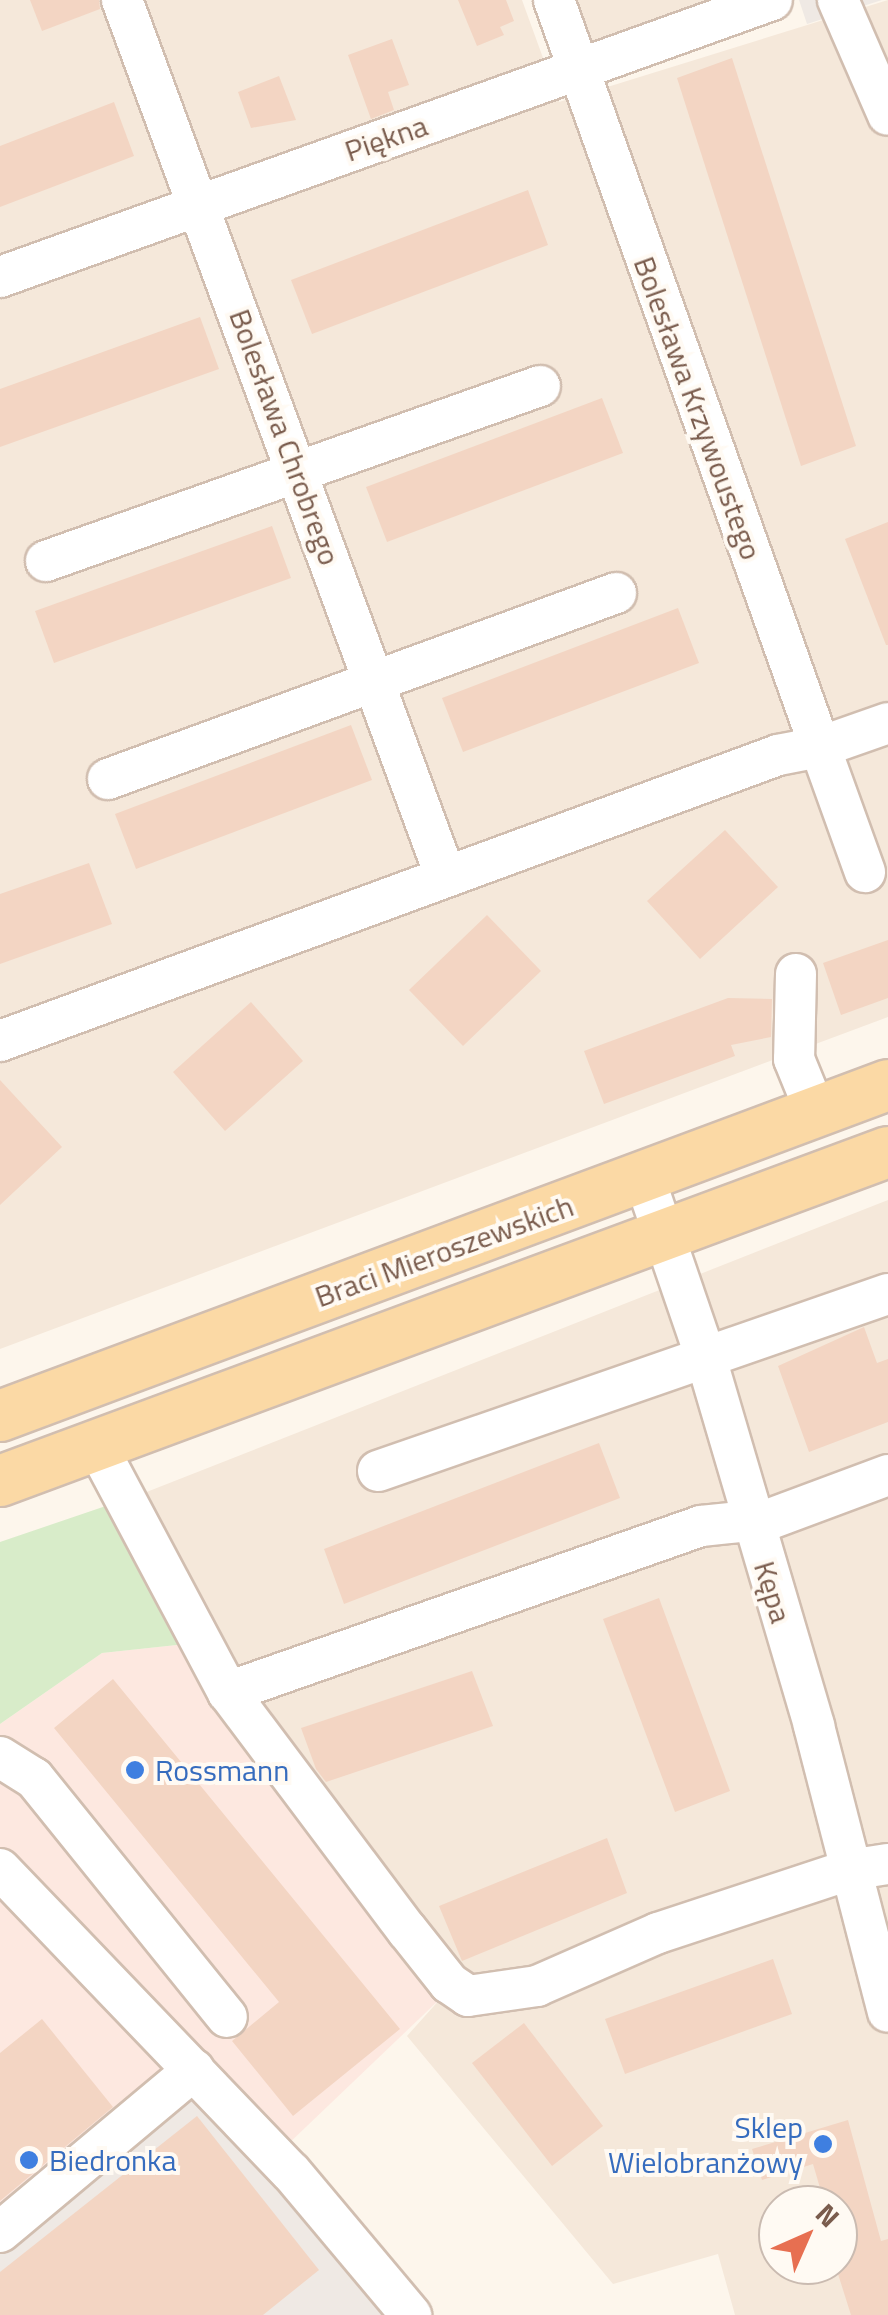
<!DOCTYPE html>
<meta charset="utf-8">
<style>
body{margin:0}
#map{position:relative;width:888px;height:2315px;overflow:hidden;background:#fdf6ec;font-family:"Titillium Web",sans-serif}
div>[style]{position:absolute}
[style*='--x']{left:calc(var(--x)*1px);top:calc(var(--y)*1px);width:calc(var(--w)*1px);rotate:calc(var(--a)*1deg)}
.residential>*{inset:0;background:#f5e8da}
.commercial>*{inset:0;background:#fde8e0}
.industrial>*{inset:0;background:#efe9e4}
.green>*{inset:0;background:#d8ecc9}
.building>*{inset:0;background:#f3d5c3}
.roads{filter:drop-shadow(2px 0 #d1beb0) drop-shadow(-2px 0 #d1beb0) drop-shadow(0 2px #d1beb0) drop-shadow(0 -2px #d1beb0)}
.minor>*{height:40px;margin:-20px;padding:0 20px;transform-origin:20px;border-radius:20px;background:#fff}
.major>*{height:50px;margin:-25px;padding:0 25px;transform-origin:25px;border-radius:25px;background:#fbd9a5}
.dots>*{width:28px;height:28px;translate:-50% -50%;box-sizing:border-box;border:5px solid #fffaf3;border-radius:50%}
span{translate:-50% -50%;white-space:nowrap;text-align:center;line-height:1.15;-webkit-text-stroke:8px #fffaf3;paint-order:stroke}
.street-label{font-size:30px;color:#7a5c4d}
.shop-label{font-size:30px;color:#366cbe}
.left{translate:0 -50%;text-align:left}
.right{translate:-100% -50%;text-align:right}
.north{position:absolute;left:758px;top:2185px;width:100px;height:100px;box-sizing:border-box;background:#fffaf3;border:2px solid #cabbb1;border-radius:50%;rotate:45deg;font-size:28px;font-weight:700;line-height:40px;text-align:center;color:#7a5c4d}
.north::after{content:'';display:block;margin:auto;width:35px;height:45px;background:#e76f51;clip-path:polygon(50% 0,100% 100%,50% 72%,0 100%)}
</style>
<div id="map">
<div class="residential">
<div style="clip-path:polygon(0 0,522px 0,559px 102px,888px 0,888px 1017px,0 1349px)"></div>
<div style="clip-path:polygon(570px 0,724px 0,588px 50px)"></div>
<div style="clip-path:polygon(evenodd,888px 1200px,888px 2315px,735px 2315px,718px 2254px,613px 2284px,407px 2036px,442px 1997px,234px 1726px,144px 1493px,888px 1200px,778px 2205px,838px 2205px,838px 2265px,778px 2265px,778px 2205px)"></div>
</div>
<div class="commercial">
<div style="clip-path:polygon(186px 1644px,442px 1997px,262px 2169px,0 2251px,0 1724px,102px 1653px)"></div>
</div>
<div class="industrial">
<div style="clip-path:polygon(799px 0,882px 0,807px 24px)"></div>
<div style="clip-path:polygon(195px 2084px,386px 2315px,0 2315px,0 2251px)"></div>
</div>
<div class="green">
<div style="clip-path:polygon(144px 1493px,186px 1644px,102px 1653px,0 1724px,0 1542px)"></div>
</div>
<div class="building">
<div style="clip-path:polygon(30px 0,99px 0,100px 9px,42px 31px)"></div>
<div style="clip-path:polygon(458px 0,506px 0,514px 21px,500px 27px,504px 35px,477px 46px)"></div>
<div style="clip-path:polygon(392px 39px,409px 85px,388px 92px,394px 110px,371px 119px,348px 55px)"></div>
<div style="clip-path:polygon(732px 58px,856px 446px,801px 466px,677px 78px)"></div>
<div style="clip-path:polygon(279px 76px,296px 120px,251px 128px,238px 92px)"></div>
<div style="clip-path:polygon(114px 102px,134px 156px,0 207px,0 146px)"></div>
<div style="clip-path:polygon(528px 190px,548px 245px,312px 334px,291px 280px)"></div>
<div style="clip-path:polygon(200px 317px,219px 369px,0 447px,0 389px)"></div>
<div style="clip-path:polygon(602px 398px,623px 453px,387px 542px,366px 487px)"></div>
<div style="clip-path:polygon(888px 522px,888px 645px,886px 645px,845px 539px)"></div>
<div style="clip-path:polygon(272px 526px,291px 578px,54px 663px,35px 611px)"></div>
<div style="clip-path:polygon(678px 608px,699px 663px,463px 752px,442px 698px)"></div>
<div style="clip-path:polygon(351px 725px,372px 780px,136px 869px,115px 814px)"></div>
<div style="clip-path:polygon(725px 830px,778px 887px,700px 959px,647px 901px)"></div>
<div style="clip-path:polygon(89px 863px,112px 924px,0 964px,0 894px)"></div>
<div style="clip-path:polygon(487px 915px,541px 971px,463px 1046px,409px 990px)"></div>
<div style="clip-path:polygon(888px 940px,888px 998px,841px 1015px,823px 963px)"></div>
<div style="clip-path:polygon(728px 998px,772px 999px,771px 1037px,731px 1045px,735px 1056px,604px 1104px,584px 1051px)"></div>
<div style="clip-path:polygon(251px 1002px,303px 1061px,225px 1131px,173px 1072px)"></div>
<div style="clip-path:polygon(0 1080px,62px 1147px,0 1205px)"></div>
<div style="clip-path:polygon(864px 1327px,877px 1363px,888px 1359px,888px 1422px,809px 1452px,778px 1366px)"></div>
<div style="clip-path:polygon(599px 1443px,620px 1498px,344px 1604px,324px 1549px)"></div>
<div style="clip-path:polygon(659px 1598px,730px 1791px,675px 1812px,603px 1619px)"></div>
<div style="clip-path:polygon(472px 1671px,493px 1726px,326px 1782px,316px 1769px,301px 1728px)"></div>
<div style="clip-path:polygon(113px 1679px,400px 2029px,293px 2116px,232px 2041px,279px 2002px,54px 1728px)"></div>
<div style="clip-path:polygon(607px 1838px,627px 1893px,462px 1961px,439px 1906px)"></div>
<div style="clip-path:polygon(773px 1959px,792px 2014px,625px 2074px,605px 2019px)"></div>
<div style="clip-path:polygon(42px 2019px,113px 2107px,0 2201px,0 2053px)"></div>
<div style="clip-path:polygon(524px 2023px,603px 2126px,552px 2166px,472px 2063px)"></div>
<div style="clip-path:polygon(197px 2116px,319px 2270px,263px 2315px,0 2315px,0 2272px)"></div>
<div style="clip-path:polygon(848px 2120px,881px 2241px,888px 2239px,888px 2315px,851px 2315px,838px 2274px,838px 2205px,825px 2205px,813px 2164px,762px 2180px,752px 2149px)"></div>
</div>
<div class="roads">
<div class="minor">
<div style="--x:122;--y:0;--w:933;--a:69.74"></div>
<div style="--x:554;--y:0;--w:793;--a:70.4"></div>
<div style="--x:820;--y:747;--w:72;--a:-19.4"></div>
<div style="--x:838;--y:0;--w:125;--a:66.5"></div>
<div style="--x:0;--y:277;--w:820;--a:-19.74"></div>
<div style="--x:46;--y:561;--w:524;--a:-19.51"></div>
<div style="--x:108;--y:779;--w:541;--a:-20.11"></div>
<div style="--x:796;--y:974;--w:85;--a:91.3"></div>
<div style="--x:794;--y:1059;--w:58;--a:67.8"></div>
<div style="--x:0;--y:1041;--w:829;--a:-20.18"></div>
<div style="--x:778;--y:755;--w:43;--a:-10.8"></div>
<div style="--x:820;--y:747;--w:133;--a:70.2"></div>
<div style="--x:644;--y:1177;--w:191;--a:71.1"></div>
<div style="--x:706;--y:1358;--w:384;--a:73.6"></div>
<div style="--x:814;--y:1726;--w:295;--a:75.5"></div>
<div style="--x:97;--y:1446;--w:279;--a:62"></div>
<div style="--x:228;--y:1692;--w:298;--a:53.1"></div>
<div style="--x:407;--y:1930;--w:68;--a:51.6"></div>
<div style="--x:449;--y:1983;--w:23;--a:34"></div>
<div style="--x:468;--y:1996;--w:70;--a:-8.2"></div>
<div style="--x:537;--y:1986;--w:132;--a:-23.7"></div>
<div style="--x:658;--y:1933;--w:201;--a:-18.3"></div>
<div style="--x:849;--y:1870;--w:39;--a:-9"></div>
<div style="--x:378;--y:1471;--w:540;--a:-19.14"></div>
<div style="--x:228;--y:1692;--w:501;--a:-19.34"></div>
<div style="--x:701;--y:1526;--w:69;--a:-5.8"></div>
<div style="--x:770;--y:1519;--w:126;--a:-20.4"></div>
<div style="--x:0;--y:1757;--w:40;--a:32"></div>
<div style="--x:34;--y:1778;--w:307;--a:51.1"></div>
<div style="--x:0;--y:1869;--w:420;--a:46.2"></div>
<div style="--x:291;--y:2172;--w:187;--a:50"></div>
<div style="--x:0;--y:2232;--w:253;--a:-39.9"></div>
</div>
<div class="major">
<div style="--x:0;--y:1416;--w:948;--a:-20.44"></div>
<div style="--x:0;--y:1481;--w:947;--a:-20.33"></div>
</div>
</div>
<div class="dots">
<div style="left:135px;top:1770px;background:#3f7fe0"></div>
<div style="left:823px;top:2144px;background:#3f7fe0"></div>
<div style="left:29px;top:2160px;background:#3f7fe0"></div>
</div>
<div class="street-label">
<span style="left:386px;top:138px;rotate:-19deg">Piękna</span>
<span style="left:698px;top:408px;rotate:70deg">Bolesława Krzywoustego</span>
<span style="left:285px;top:437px;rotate:70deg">Bolesława Chrobrego</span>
<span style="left:444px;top:1251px;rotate:-20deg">Braci Mieroszewskich</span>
<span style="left:773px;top:1592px;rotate:73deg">Kępa</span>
</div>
<div class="shop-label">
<span class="left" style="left:155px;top:1770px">Rossmann</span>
<span class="right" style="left:803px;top:2144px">Sklep<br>Wielobranżowy</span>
<span class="left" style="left:49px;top:2160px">Biedronka</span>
</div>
<div class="north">N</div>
</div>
